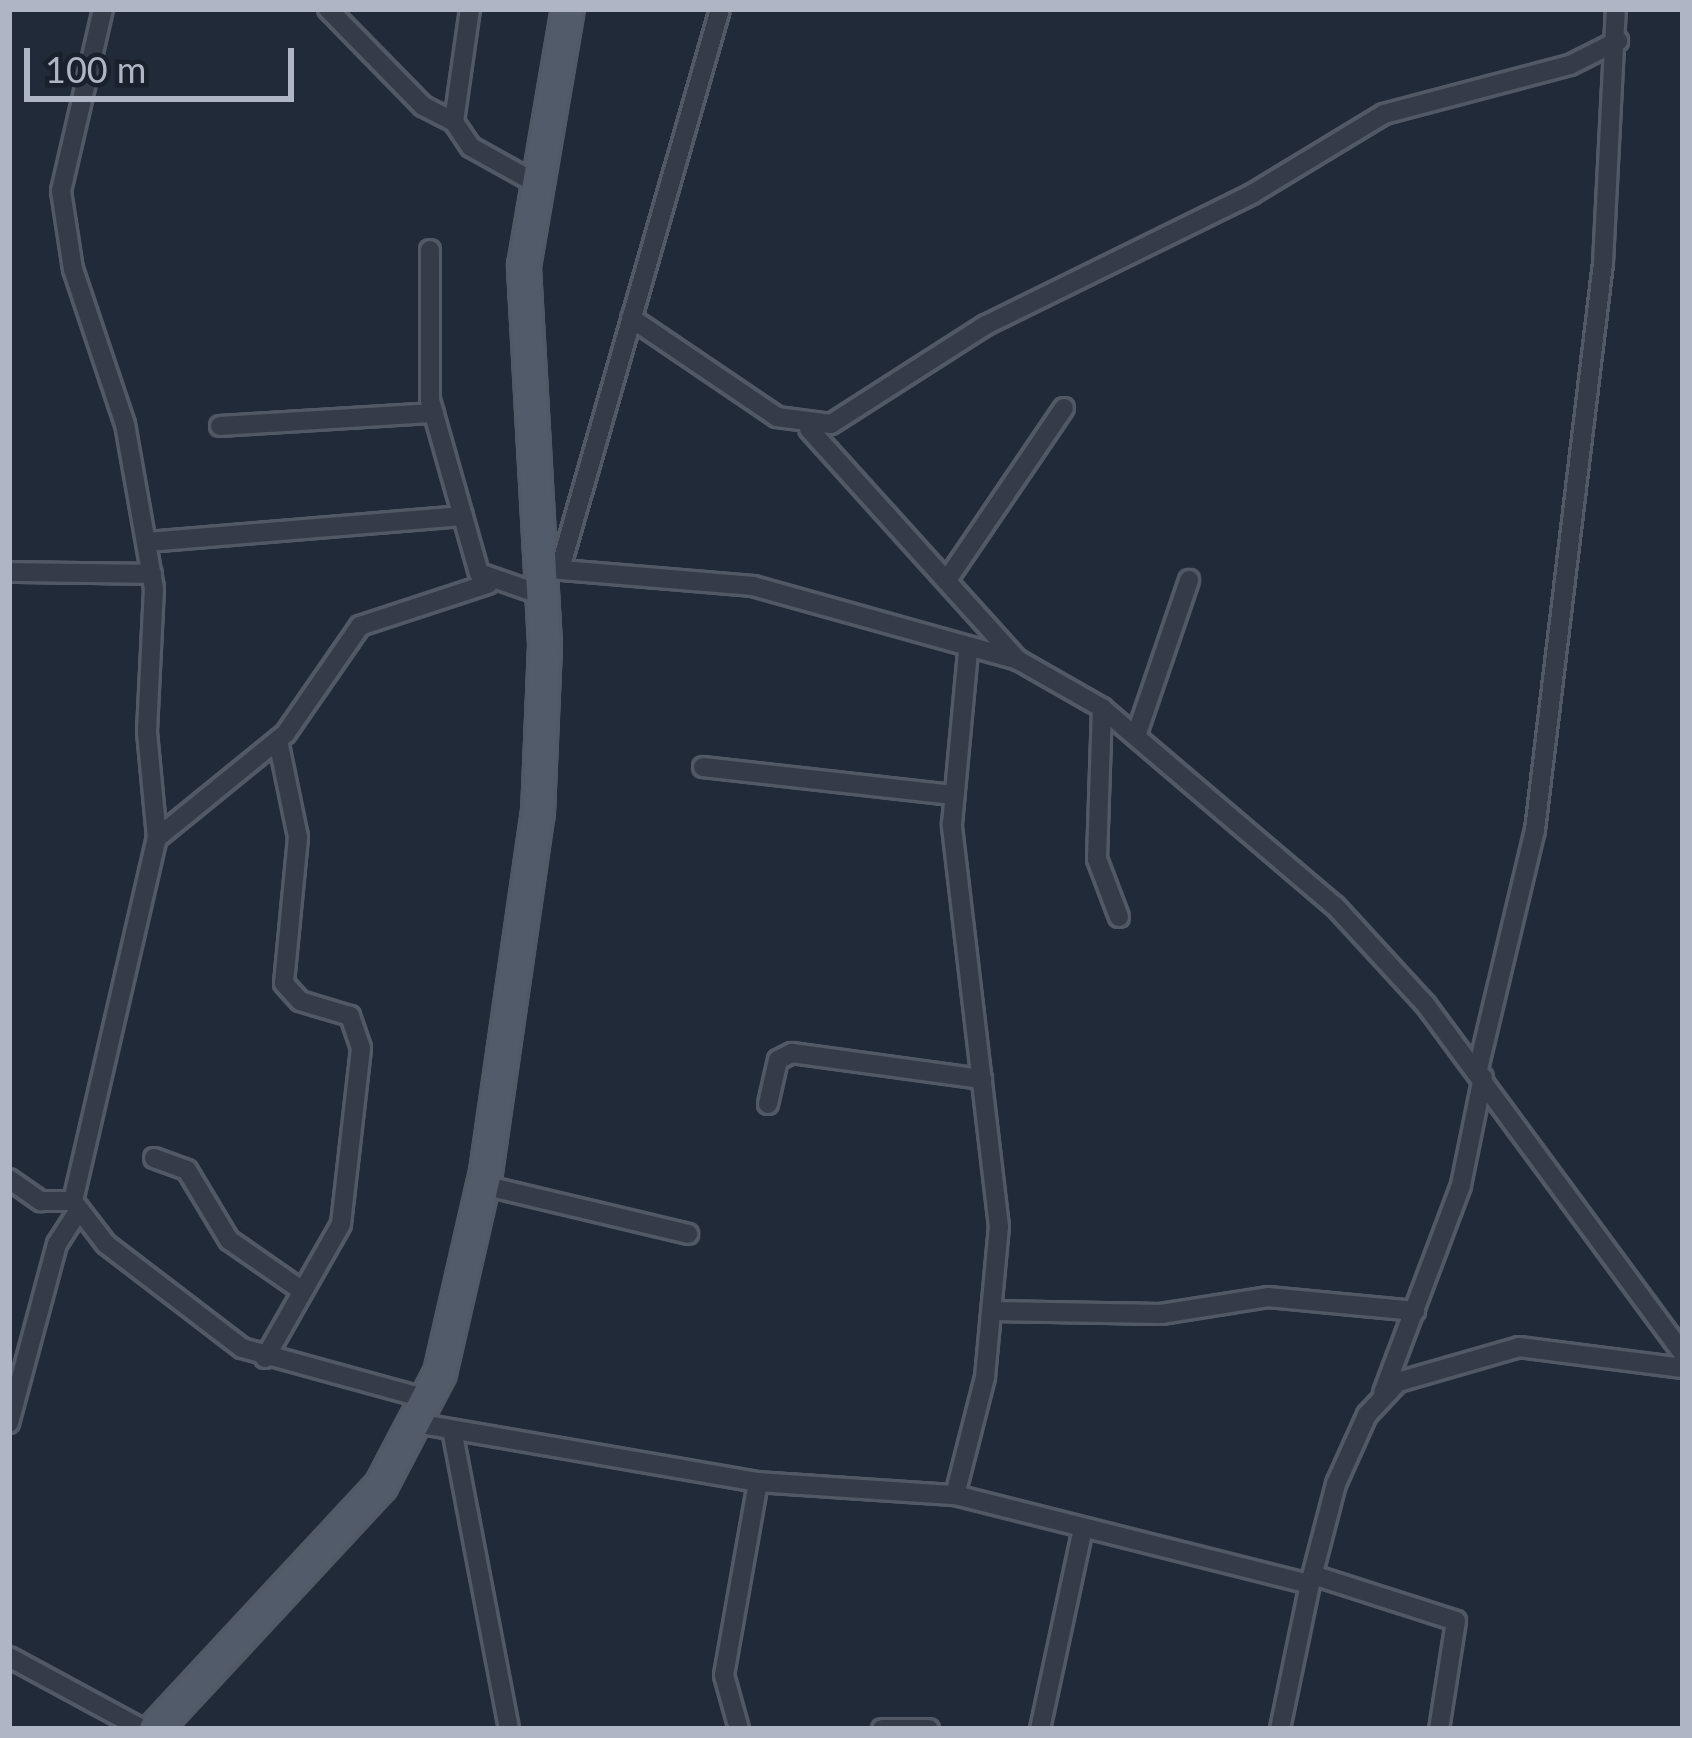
<!DOCTYPE html>
<style>
body{margin:0}
#map{position:relative;width:1692px;height:1738px;overflow:hidden;background:#202a38;font-family:Lato,sans-serif}
div>[style]{position:absolute}
[style*='--x']{left:calc(var(--x)*1px);top:calc(var(--y)*1px);width:calc(var(--w)*1px);rotate:calc(var(--a)*1deg)}
.roads{filter:drop-shadow(3px 0 #515966) drop-shadow(-3px 0 #515966) drop-shadow(0 3px #515966) drop-shadow(0 -3px #515966)}
.street>*{height:18px;margin:-9px;padding:0 9px;transform-origin:9px;border-radius:9px;background:#343c49}
.primary>*{height:30px;margin:-15px;padding:0 15px;transform-origin:15px;border-radius:15px;background:#515b69}
span{translate:-50% -50%;white-space:nowrap;text-align:center;line-height:1.15;-webkit-text-stroke:12px #19212d;paint-order:stroke}
.frame{position:absolute;inset:0;border:12px solid #aeb6c5;pointer-events:none}
.scale{position:absolute;left:24px;top:48px;width:270px;height:54px;box-sizing:border-box;border:6px solid #aeb6c5;border-top:0;padding-left:15px;font-size:36px;line-height:42px;white-space:nowrap;color:#aeb6c5;-webkit-text-stroke:9px #19212d;paint-order:stroke}
</style>
<div id="map">
<div class="roads">
<div class="street">
<div style="--x:103;--y:9;--w:187;--a:103"></div>
<div style="--x:61;--y:191;--w:79;--a:81.3"></div>
<div style="--x:73;--y:269;--w:163;--a:71.5"></div>
<div style="--x:125;--y:424;--w:167;--a:80"></div>
<div style="--x:154;--y:588;--w:144;--a:92.8"></div>
<div style="--x:147;--y:732;--w:106;--a:84.6"></div>
<div style="--x:328;--y:9;--w:136;--a:45.6"></div>
<div style="--x:423;--y:106;--w:35;--a:27"></div>
<div style="--x:470;--y:9;--w:114;--a:98.1"></div>
<div style="--x:454;--y:122;--w:30;--a:56"></div>
<div style="--x:471;--y:147;--w:70;--a:29.1"></div>
<div style="--x:430;--y:250;--w:150;--a:90"></div>
<div style="--x:430;--y:400;--w:180;--a:74.2"></div>
<div style="--x:479;--y:573;--w:67;--a:19.2"></div>
<div style="--x:631;--y:318;--w:176;--a:34.1"></div>
<div style="--x:777;--y:417;--w:54;--a:7.4"></div>
<div style="--x:831;--y:424;--w:184;--a:-32.6"></div>
<div style="--x:986;--y:325;--w:297;--a:-26.2"></div>
<div style="--x:1252;--y:194;--w:154;--a:-31.2"></div>
<div style="--x:1384;--y:114;--w:192;--a:-14.8"></div>
<div style="--x:1570;--y:65;--w:54;--a:-26.6"></div>
<div style="--x:220;--y:426;--w:214;--a:-3.5"></div>
<div style="--x:809;--y:429;--w:312;--a:47.9"></div>
<div style="--x:147;--y:542;--w:317;--a:-4.7"></div>
<div style="--x:538;--y:568;--w:216;--a:4.8"></div>
<div style="--x:753;--y:586;--w:275;--a:15.6"></div>
<div style="--x:1018;--y:660;--w:97;--a:29.7"></div>
<div style="--x:1102;--y:708;--w:306;--a:40.4"></div>
<div style="--x:1335;--y:906;--w:134;--a:47.4"></div>
<div style="--x:1426;--y:1005;--w:433;--a:53.6"></div>
<div style="--x:560;--y:569;--w:582;--a:-74.05"></div>
<div style="--x:9;--y:572;--w:143;--a:0.8"></div>
<div style="--x:947;--y:580;--w:208;--a:-55.8"></div>
<div style="--x:1102;--y:708;--w:151;--a:91.9"></div>
<div style="--x:1097;--y:859;--w:62;--a:69.2"></div>
<div style="--x:1136;--y:736;--w:165;--a:-71.2"></div>
<div style="--x:703;--y:767;--w:253;--a:6.4"></div>
<div style="--x:1478;--y:1069;--w:246;--a:-76.6"></div>
<div style="--x:1535;--y:830;--w:571;--a:-83.16"></div>
<div style="--x:1603;--y:263;--w:254;--a:-87.1"></div>
<div style="--x:768;--y:1104;--w:45;--a:-77.2"></div>
<div style="--x:778;--y:1060;--w:16;--a:-27"></div>
<div style="--x:792;--y:1053;--w:192;--a:7.8"></div>
<div style="--x:154;--y:1158;--w:35;--a:20"></div>
<div style="--x:187;--y:1170;--w:82;--a:59"></div>
<div style="--x:229;--y:1240;--w:84;--a:34.8"></div>
<div style="--x:9;--y:1179;--w:39;--a:35"></div>
<div style="--x:41;--y:1201;--w:32;--a:0"></div>
<div style="--x:483;--y:1185;--w:211;--a:13.4"></div>
<div style="--x:993;--y:1311;--w:168;--a:1"></div>
<div style="--x:1161;--y:1314;--w:108;--a:-9"></div>
<div style="--x:1268;--y:1297;--w:148;--a:5.4"></div>
<div style="--x:265;--y:1358;--w:154;--a:-60.4"></div>
<div style="--x:341;--y:1224;--w:177;--a:-83.5"></div>
<div style="--x:361;--y:1048;--w:34;--a:-109"></div>
<div style="--x:350;--y:1016;--w:52;--a:-163.3"></div>
<div style="--x:300;--y:1001;--w:24;--a:-132"></div>
<div style="--x:284;--y:983;--w:147;--a:-84.5"></div>
<div style="--x:298;--y:837;--w:99;--a:-101.7"></div>
<div style="--x:1383;--y:1393;--w:222;--a:-69.4"></div>
<div style="--x:1461;--y:1185;--w:110;--a:-78.5"></div>
<div style="--x:431;--y:1400;--w:196;--a:-164.6"></div>
<div style="--x:242;--y:1348;--w:171;--a:-142.6"></div>
<div style="--x:106;--y:1244;--w:54;--a:-127.5"></div>
<div style="--x:73;--y:1201;--w:373;--a:-77"></div>
<div style="--x:157;--y:838;--w:166;--a:-39.1"></div>
<div style="--x:286;--y:733;--w:130;--a:-55.3"></div>
<div style="--x:360;--y:626;--w:135;--a:-18.2"></div>
<div style="--x:9;--y:1423;--w:185;--a:-75"></div>
<div style="--x:57;--y:1244;--w:35;--a:-57"></div>
<div style="--x:421;--y:1424;--w:342;--a:9.8"></div>
<div style="--x:758;--y:1482;--w:197;--a:3.8"></div>
<div style="--x:955;--y:1495;--w:366;--a:14.1"></div>
<div style="--x:1310;--y:1584;--w:148;--a:101.7"></div>
<div style="--x:453;--y:1435;--w:299;--a:79.2"></div>
<div style="--x:955;--y:1495;--w:122;--a:-75.7"></div>
<div style="--x:985;--y:1377;--w:151;--a:-84.7"></div>
<div style="--x:999;--y:1227;--w:406;--a:-96.7"></div>
<div style="--x:952;--y:824;--w:174;--a:-84.7"></div>
<div style="--x:1313;--y:1575;--w:150;--a:17.8"></div>
<div style="--x:1456;--y:1621;--w:109;--a:98.9"></div>
<div style="--x:1310;--y:1584;--w:103;--a:-75.4"></div>
<div style="--x:1336;--y:1484;--w:76;--a:-65.8"></div>
<div style="--x:1367;--y:1415;--w:45;--a:-46.8"></div>
<div style="--x:1398;--y:1382;--w:126;--a:-16.1"></div>
<div style="--x:1519;--y:1347;--w:165;--a:7.3"></div>
<div style="--x:9;--y:1657;--w:151;--a:28.4"></div>
<div style="--x:739;--y:1729;--w:56;--a:-105.5"></div>
<div style="--x:724;--y:1675;--w:196;--a:-80"></div>
<div style="--x:882;--y:1729;--w:47;--a:0"></div>
<div style="--x:1040;--y:1729;--w:206;--a:-77.9"></div>
</div>
<div class="primary">
<div style="--x:155;--y:1729;--w:332;--a:-47.1"></div>
<div style="--x:381;--y:1486;--w:127;--a:-62.4"></div>
<div style="--x:440;--y:1373;--w:206;--a:-77.1"></div>
<div style="--x:486;--y:1172;--w:363;--a:-81.8"></div>
<div style="--x:538;--y:813;--w:169;--a:-87.6"></div>
<div style="--x:545;--y:644;--w:379;--a:-93.2"></div>
<div style="--x:524;--y:266;--w:261;--a:-80.3"></div>
</div>
</div>
<div class="frame"></div>
<div class="scale">100 m</div>
</div>
